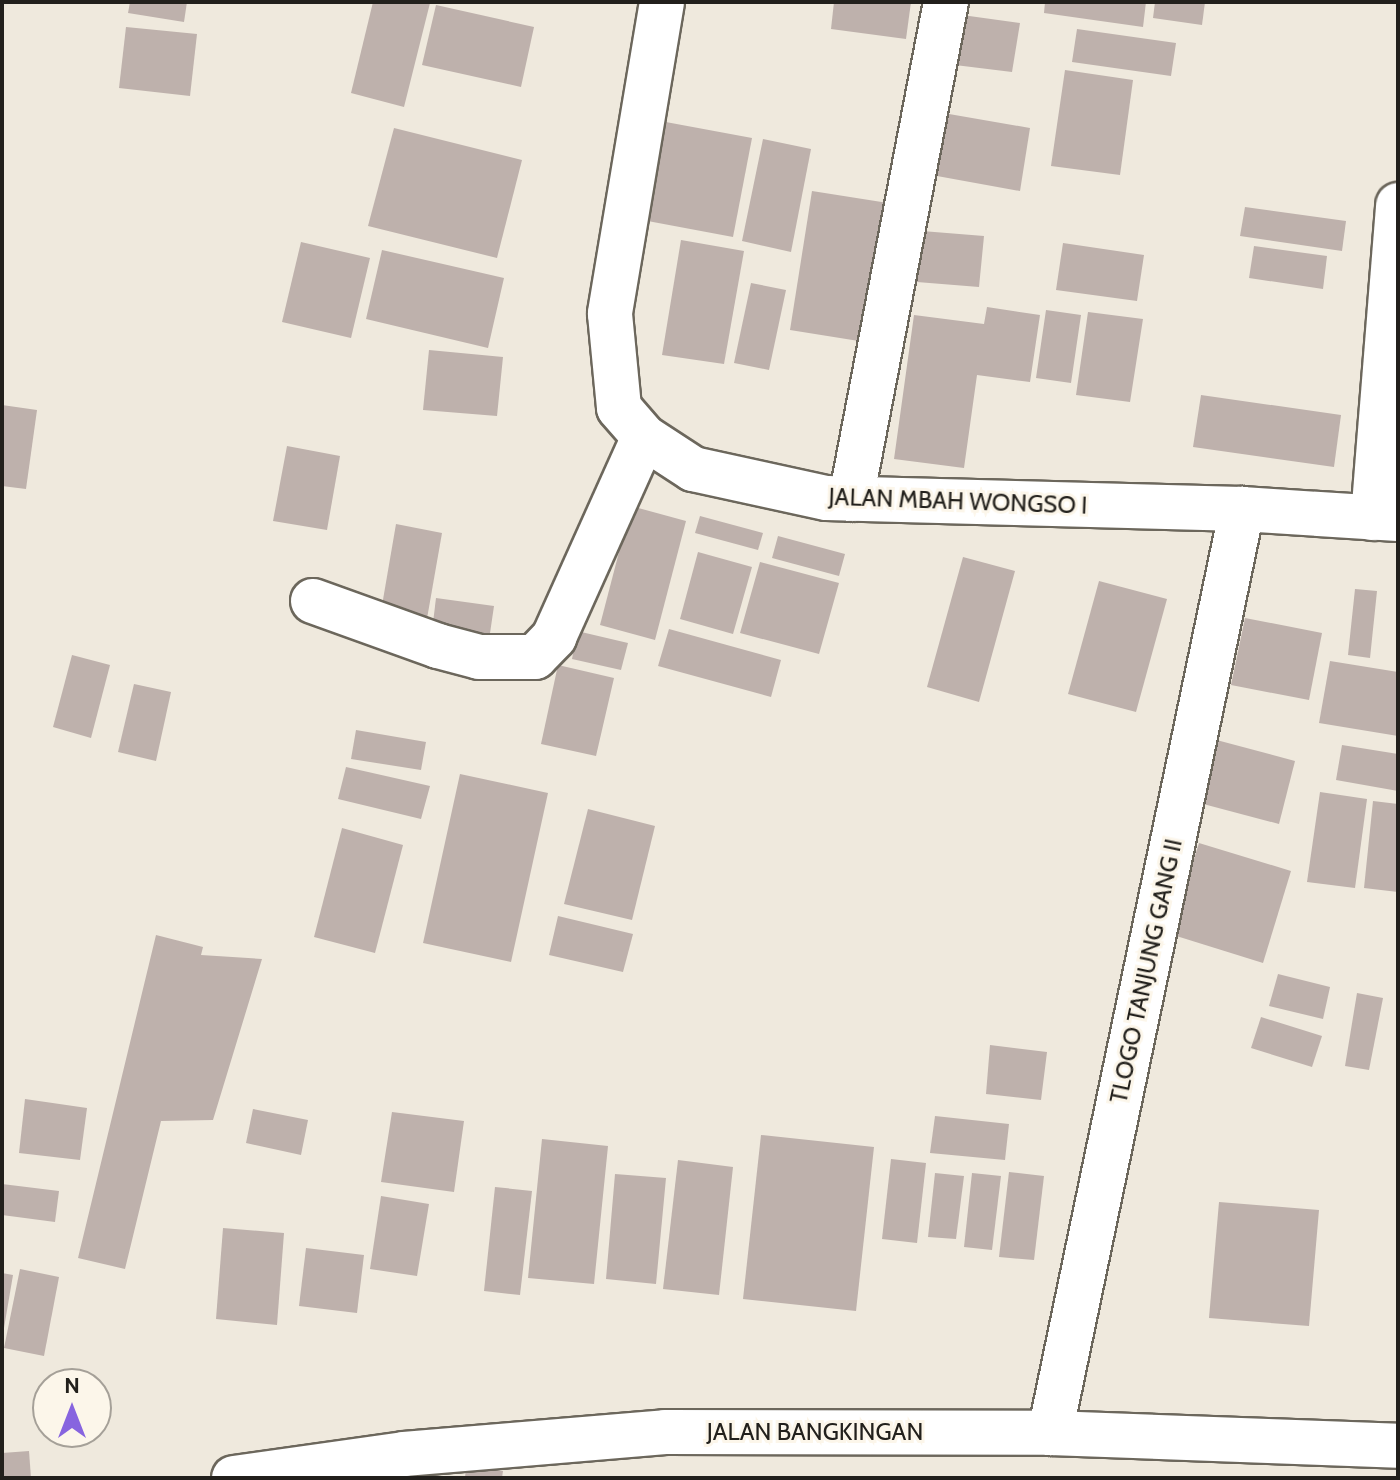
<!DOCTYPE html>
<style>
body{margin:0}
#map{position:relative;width:1400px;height:1480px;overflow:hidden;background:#efe9dd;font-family:Cabin,sans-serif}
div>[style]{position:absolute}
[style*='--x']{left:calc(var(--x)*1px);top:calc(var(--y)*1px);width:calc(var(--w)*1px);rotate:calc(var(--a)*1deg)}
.building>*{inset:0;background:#beb1ac}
.roads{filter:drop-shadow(2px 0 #6c675c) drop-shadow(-2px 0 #6c675c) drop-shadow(0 2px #6c675c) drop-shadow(0 -2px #6c675c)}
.minor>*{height:44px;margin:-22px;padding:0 22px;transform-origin:22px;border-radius:22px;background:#fff}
span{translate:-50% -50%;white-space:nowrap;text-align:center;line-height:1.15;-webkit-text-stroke:6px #fcf6ea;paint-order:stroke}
.street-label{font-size:24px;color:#22201c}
.frame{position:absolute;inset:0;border:4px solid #22201c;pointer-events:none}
.north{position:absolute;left:32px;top:1368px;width:80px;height:80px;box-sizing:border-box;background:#fcf6ea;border:2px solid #a5a098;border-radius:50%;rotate:0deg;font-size:22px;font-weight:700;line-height:32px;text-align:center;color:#22201c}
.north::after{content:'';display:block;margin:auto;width:28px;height:36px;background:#8764df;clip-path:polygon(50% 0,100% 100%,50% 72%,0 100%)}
</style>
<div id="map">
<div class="building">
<div style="clip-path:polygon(130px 2px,187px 2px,184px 22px,128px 13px)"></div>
<div style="clip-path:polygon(373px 2px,430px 3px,404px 107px,351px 93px)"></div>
<div style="clip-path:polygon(834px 2px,911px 2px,906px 39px,831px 29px)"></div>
<div style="clip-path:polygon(1045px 2px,1146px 2px,1143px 27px,1044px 13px)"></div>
<div style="clip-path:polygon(1155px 2px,1205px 2px,1202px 25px,1153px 18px)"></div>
<div style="clip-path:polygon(436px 5px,534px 27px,521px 87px,422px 65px)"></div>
<div style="clip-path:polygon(962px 15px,1020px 23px,1012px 72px,955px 65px)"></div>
<div style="clip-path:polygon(126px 27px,197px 34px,190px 96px,119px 88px)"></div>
<div style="clip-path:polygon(1077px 29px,1176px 43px,1171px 76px,1072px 62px)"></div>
<div style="clip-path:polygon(1065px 70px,1133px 80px,1120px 175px,1051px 166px)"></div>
<div style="clip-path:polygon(949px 114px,1030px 128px,1020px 191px,937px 176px)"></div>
<div style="clip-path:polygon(655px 120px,752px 138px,733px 237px,637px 219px)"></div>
<div style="clip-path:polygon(394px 128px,522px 160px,497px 258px,368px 226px)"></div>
<div style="clip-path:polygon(763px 139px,811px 149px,791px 252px,742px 241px)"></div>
<div style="clip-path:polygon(812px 191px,888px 203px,865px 342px,790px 330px)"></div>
<div style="clip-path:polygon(1245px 207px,1346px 221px,1342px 251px,1240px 236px)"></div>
<div style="clip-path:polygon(922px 231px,984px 236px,979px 287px,917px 282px)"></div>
<div style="clip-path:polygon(681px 240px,744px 251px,724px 364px,662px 355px)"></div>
<div style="clip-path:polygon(301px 242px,370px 258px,351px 338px,282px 322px)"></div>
<div style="clip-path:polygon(1063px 243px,1144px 255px,1137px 301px,1056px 290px)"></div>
<div style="clip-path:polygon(1254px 246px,1327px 256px,1323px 289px,1249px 278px)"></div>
<div style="clip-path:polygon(382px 250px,504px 278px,488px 348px,366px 319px)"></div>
<div style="clip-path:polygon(751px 283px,786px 290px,769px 370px,734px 363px)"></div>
<div style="clip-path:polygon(987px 307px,1040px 315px,1030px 382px,977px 375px,964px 468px,894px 459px,914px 315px,984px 324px)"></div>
<div style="clip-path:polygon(1046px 310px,1081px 315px,1071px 383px,1036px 378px)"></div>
<div style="clip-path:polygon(1088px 312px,1143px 319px,1130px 402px,1076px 395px)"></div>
<div style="clip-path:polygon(429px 350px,503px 357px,497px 416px,423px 410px)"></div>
<div style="clip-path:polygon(1201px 395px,1341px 415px,1334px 467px,1193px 447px)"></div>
<div style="clip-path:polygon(2px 405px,37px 410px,26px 489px,2px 486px)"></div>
<div style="clip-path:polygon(287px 446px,340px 456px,327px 530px,273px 521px)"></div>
<div style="clip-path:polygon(631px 506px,686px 521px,655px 640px,600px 625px)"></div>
<div style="clip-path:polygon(700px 516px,763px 533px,758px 550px,695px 533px)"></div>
<div style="clip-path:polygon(396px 524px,442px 533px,425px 630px,379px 623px)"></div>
<div style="clip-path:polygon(778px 536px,845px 554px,839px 576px,772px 558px)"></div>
<div style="clip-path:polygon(698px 552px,752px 567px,733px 634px,680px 619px)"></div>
<div style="clip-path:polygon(963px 557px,1015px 571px,979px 702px,927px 687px)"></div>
<div style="clip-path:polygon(760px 562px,839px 583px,819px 654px,740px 633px)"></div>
<div style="clip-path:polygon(1099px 581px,1167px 599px,1136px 712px,1068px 694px)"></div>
<div style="clip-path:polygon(1355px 589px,1377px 591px,1370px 658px,1348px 655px)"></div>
<div style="clip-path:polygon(436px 598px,494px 606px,489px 640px,432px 631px)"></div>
<div style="clip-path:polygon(1245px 618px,1322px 633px,1309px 700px,1231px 685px)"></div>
<div style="clip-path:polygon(669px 629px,781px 660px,771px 697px,658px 666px)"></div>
<div style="clip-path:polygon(577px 631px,628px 643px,621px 670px,572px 659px)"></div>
<div style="clip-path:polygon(72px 655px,110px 665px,91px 738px,53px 727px)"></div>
<div style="clip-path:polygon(1330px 661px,1398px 672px,1398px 736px,1319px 723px)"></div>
<div style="clip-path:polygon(558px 665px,614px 678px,596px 756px,541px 744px)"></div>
<div style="clip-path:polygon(134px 684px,171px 692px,156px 761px,118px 752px)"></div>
<div style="clip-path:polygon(356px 730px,426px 742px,421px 770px,351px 759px)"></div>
<div style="clip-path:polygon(1209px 738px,1295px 761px,1279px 824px,1192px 801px)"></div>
<div style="clip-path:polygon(1342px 745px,1398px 754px,1398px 791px,1336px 780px)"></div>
<div style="clip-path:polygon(346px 767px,430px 786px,421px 819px,338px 799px)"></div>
<div style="clip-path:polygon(460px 774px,548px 793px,511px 962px,423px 943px)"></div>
<div style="clip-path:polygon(1320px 792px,1367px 799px,1355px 888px,1307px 882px)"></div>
<div style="clip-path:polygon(1373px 801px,1398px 804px,1398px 892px,1364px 888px)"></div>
<div style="clip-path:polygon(588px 809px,655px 826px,632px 920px,564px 904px)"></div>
<div style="clip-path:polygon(342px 828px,403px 845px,375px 953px,314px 937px)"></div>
<div style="clip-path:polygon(1199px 843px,1291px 871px,1263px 963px,1170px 934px)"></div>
<div style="clip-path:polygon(558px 916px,633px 934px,623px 972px,549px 955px)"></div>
<div style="clip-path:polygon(156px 935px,203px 947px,201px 955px,262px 959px,213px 1120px,161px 1121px,125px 1269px,78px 1258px)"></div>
<div style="clip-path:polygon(1278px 974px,1330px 987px,1323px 1019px,1269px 1006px)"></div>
<div style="clip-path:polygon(1357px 993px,1383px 998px,1369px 1070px,1345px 1066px)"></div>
<div style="clip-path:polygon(1261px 1017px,1322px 1036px,1312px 1067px,1251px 1048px)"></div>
<div style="clip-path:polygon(990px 1045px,1047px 1052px,1041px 1100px,986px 1094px)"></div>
<div style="clip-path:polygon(25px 1099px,87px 1108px,80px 1160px,19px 1153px)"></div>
<div style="clip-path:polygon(253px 1109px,308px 1120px,301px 1155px,246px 1143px)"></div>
<div style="clip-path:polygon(392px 1112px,464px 1121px,454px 1192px,381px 1182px)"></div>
<div style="clip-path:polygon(935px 1116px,1009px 1124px,1005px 1160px,930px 1153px)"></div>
<div style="clip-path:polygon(761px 1135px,874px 1147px,856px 1311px,743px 1299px)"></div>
<div style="clip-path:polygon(542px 1139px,608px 1146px,594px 1284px,528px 1278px)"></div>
<div style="clip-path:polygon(891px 1159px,926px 1163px,917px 1243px,882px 1239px)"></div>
<div style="clip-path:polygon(678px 1160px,733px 1167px,719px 1295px,663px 1289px)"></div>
<div style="clip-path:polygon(1009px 1172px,1044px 1176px,1034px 1260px,999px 1257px)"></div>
<div style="clip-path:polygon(935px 1173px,964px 1176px,956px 1239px,928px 1237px)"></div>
<div style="clip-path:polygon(972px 1173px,1001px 1176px,992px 1250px,964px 1247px)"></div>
<div style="clip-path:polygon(615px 1174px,666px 1178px,656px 1284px,606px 1279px)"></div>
<div style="clip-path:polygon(2px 1184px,59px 1191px,55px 1222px,2px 1215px)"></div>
<div style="clip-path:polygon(495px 1187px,532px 1191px,520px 1295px,484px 1291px)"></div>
<div style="clip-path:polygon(381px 1196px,429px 1204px,417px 1276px,370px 1269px)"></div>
<div style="clip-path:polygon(1219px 1202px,1319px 1210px,1309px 1326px,1209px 1318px)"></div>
<div style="clip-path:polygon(223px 1228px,284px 1233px,277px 1325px,216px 1319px)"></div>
<div style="clip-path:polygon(306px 1248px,364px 1255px,357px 1313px,299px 1306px)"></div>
<div style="clip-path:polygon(20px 1269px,59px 1277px,44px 1356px,4px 1348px)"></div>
<div style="clip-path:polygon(2px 1273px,13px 1275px,4px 1328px,2px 1328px)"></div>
<div style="clip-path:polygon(29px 1451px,31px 1478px,2px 1478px,2px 1453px)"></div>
<div style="clip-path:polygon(466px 1467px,503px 1471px,502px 1478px,465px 1478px)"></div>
</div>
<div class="roads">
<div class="minor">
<div style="--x:662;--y:2;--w:316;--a:99.5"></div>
<div style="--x:610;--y:314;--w:94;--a:84.5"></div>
<div style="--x:619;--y:408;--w:38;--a:49"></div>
<div style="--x:644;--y:437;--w:59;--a:33.1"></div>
<div style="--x:693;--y:469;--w:136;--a:12.3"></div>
<div style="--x:826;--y:498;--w:416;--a:1.5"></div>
<div style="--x:1242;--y:509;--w:156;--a:3.7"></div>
<div style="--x:851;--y:499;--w:506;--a:-79.18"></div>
<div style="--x:1373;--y:518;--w:314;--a:-85.4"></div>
<div style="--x:313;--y:601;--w:133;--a:19.8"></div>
<div style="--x:438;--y:646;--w:42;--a:15"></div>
<div style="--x:479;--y:657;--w:56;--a:0"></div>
<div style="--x:535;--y:657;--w:28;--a:-46"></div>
<div style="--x:554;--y:637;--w:219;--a:-65.8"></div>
<div style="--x:1050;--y:1433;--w:944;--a:-78.26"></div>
<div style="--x:234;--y:1478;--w:172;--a:-8"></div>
<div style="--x:404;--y:1454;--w:262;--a:-4.8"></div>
<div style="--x:665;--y:1432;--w:385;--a:0.1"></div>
<div style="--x:1050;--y:1433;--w:348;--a:2.1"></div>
</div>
</div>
<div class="street-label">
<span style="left:958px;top:501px;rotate:2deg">JALAN MBAH WONGSO I</span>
<span style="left:1146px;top:971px;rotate:-78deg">TLOGO TANJUNG GANG II</span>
<span style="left:815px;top:1432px">JALAN BANGKINGAN</span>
</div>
<div class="frame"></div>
<div class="north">N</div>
</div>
